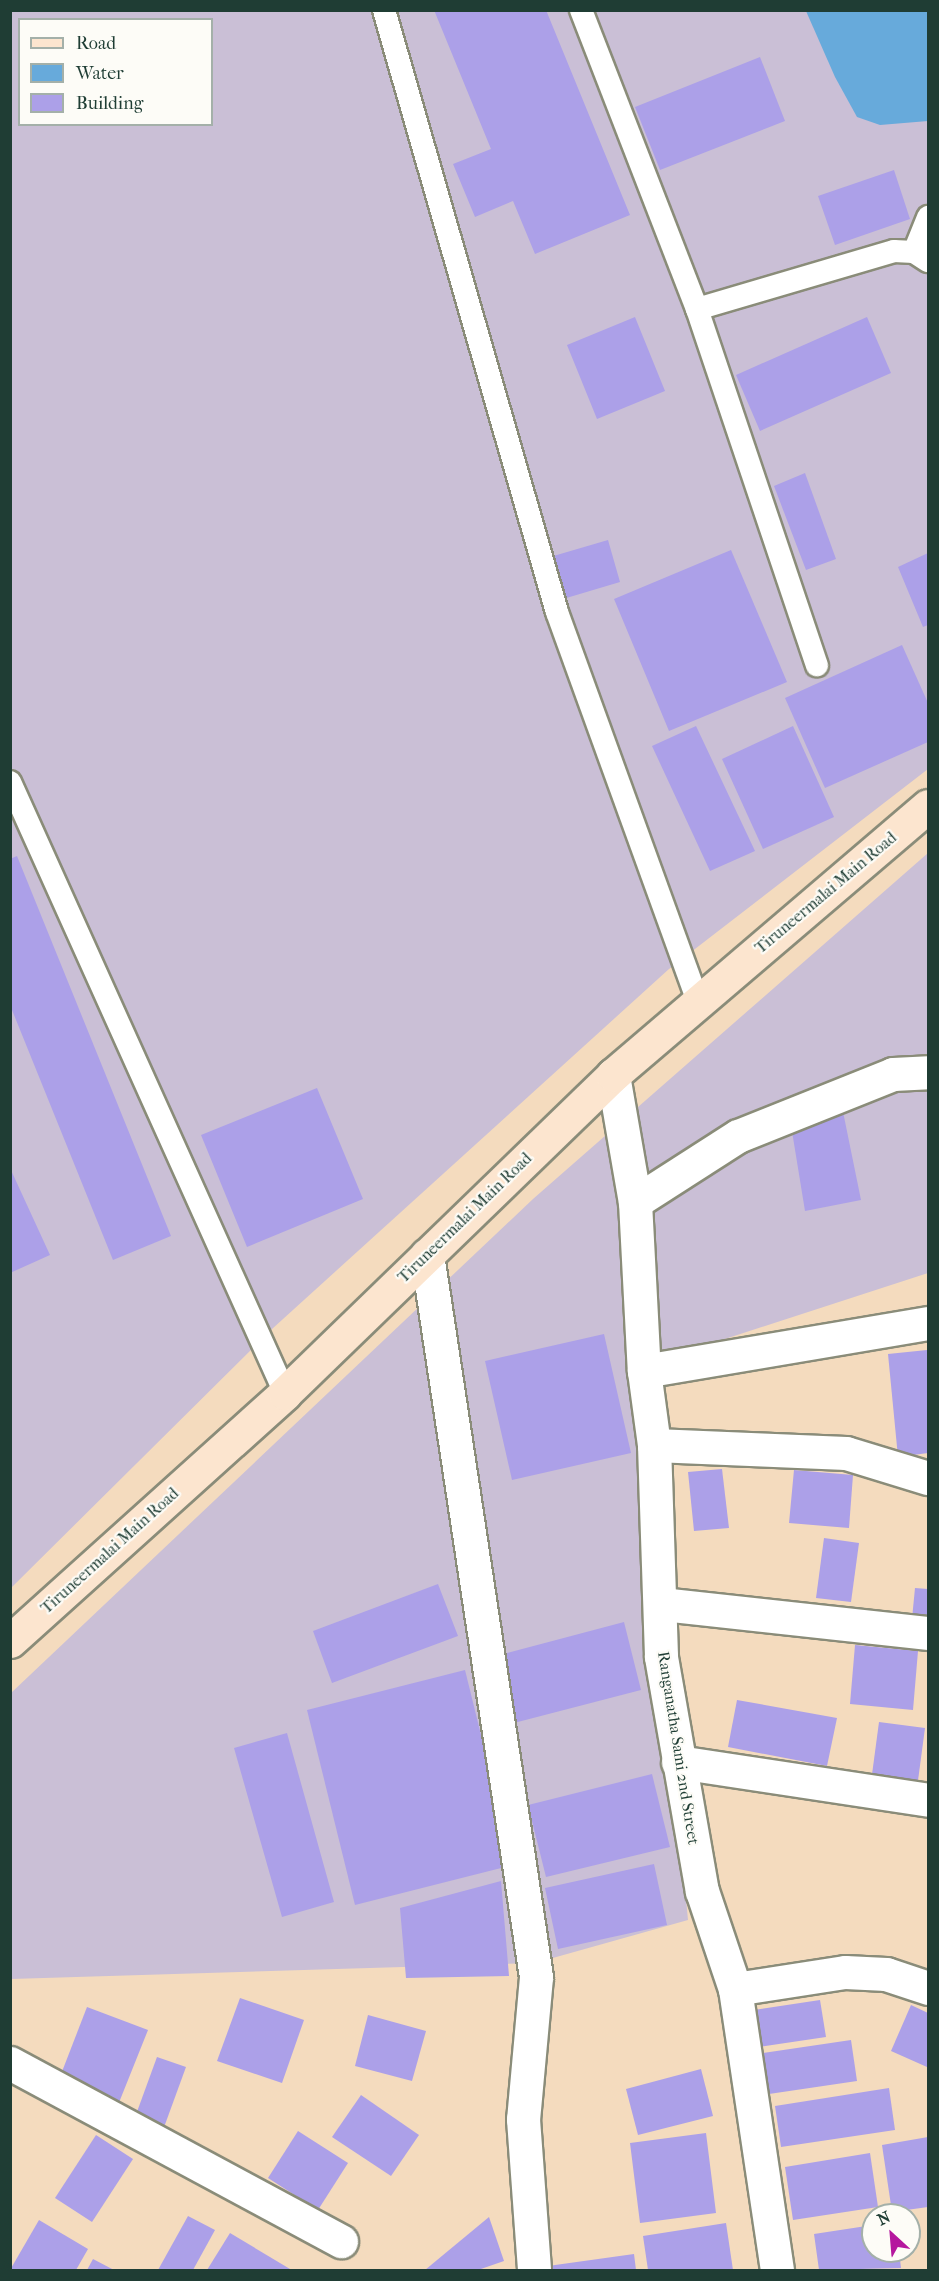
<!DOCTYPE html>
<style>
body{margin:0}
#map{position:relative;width:939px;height:2281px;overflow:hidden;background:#f4dbbe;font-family:"IM FELL French Canon",serif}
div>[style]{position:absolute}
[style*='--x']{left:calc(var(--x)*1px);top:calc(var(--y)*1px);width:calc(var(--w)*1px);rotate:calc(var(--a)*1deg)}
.industrial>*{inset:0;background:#cabfd6}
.water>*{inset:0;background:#67aadb}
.building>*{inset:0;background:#aca0e8}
.roads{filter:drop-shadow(2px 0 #8a8c79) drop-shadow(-2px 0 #8a8c79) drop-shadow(0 2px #8a8c79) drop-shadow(0 -2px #8a8c79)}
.service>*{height:22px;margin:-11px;padding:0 11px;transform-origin:11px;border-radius:11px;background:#fff}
.minor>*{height:33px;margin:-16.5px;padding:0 16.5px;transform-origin:16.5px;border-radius:16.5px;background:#fff}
.secondary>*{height:33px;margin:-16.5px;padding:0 16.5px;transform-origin:16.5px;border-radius:16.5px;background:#fce5cf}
span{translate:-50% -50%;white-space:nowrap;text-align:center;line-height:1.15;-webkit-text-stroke:4.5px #fdfcf7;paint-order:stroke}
.street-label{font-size:16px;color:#1f3d34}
.frame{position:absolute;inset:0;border:12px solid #1f3d34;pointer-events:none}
.legend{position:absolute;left:18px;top:18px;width:195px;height:108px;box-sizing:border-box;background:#fdfcf7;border:2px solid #a4b0a9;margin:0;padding:8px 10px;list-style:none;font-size:18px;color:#1f3d34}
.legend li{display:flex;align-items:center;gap:12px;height:30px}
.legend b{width:30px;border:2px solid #a4b0a9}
.north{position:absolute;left:861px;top:2203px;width:60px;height:60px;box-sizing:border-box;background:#fdfcf7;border:2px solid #a4b0a9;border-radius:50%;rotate:334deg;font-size:16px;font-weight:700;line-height:24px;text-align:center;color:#1f3d34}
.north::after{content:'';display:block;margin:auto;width:21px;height:27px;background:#b5179e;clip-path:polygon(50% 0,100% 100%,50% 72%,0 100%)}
</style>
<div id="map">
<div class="industrial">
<div style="clip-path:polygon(evenodd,11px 11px,928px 11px,928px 769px,669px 969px,272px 1329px,11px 1588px,11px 11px,20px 20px,212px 20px,212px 124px,20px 124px,20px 20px)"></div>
<div style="clip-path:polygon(928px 853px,928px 1273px,636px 1368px,688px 1920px,535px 1963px,11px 1979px,11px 1693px,533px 1199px)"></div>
</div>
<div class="water">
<div style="clip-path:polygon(806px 11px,928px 11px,928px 121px,880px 125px,857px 117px,835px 77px)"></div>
</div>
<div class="building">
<div style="clip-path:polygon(434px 10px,546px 10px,630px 215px,535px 254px,513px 201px,475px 217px,453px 164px,491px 149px)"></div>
<div style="clip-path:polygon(760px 57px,785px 121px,660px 170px,635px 107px)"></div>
<div style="clip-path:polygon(894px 170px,910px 219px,835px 245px,818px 196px)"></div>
<div style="clip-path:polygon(635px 317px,665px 391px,597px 419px,567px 345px)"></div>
<div style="clip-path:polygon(867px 317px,891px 373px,760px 431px,736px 375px)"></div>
<div style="clip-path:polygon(805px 473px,836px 559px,806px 570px,774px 486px)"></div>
<div style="clip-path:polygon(608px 540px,620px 582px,563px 599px,550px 557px)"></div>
<div style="clip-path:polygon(731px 550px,787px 682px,669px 731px,614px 599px)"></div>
<div style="clip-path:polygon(928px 553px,928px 625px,923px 627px,898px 567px)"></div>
<div style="clip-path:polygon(902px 645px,928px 703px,928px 742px,825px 788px,785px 698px)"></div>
<div style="clip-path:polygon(696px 726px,755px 851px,710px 871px,652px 746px)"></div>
<div style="clip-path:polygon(793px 726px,834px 817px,763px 849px,722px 759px)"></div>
<div style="clip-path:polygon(17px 856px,171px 1236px,113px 1260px,10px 1005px,10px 859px)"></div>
<div style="clip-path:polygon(317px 1088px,363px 1199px,247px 1247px,201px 1135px)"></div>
<div style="clip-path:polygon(840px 1097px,861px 1200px,805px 1211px,790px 1119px)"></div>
<div style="clip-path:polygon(10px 1168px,50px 1255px,10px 1273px)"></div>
<div style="clip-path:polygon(604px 1334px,631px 1453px,512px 1480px,485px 1361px)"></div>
<div style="clip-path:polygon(927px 1350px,928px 1453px,898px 1457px,888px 1354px)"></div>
<div style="clip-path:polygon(722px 1469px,729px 1528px,694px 1531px,688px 1472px)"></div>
<div style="clip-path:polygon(794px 1470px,853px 1475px,849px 1528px,789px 1523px)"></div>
<div style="clip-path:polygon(824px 1538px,859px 1543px,851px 1602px,816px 1598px)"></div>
<div style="clip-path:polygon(438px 1584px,458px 1636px,332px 1683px,313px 1631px)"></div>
<div style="clip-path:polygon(915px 1588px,928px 1589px,928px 1631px,911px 1629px)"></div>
<div style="clip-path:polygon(624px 1622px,641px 1690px,510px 1724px,492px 1657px)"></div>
<div style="clip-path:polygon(855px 1645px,918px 1651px,913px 1710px,850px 1704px)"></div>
<div style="clip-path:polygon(465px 1670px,513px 1865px,355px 1905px,307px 1710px)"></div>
<div style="clip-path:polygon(737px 1700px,837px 1718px,827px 1766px,728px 1747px)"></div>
<div style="clip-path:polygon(879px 1722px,925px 1728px,917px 1788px,871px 1782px)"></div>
<div style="clip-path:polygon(287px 1733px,334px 1902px,282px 1917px,234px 1748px)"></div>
<div style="clip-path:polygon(652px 1774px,670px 1847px,546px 1877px,528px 1805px)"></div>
<div style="clip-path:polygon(654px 1864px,667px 1925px,558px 1949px,545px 1888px)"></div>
<div style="clip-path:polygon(501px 1881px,509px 1976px,406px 1978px,400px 1908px)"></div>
<div style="clip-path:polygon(240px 1998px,304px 2020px,282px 2083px,217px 2061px)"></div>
<div style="clip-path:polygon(820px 2000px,826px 2037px,752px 2048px,747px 2011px)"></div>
<div style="clip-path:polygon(911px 2005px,928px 2013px,927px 2067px,891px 2051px)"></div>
<div style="clip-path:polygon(87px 2007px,148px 2030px,118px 2105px,58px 2082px)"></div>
<div style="clip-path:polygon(368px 2015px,426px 2031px,412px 2081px,355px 2066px)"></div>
<div style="clip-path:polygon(851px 2040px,857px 2081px,769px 2094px,763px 2053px)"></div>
<div style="clip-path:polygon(157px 2057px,186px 2067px,163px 2130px,134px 2120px)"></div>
<div style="clip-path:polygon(701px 2069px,713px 2116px,638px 2135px,626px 2089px)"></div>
<div style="clip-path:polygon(889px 2088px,895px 2130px,781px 2147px,775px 2106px)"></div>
<div style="clip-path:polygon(361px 2095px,419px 2135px,391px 2176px,332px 2137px)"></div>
<div style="clip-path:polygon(298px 2131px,348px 2163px,318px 2210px,268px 2178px)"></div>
<div style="clip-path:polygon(706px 2133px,716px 2213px,640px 2223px,630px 2143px)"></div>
<div style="clip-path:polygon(96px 2135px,133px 2159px,92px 2222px,55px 2198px)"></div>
<div style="clip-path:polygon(928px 2137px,928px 2207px,892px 2212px,882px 2145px)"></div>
<div style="clip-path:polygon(870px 2153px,878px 2207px,793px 2220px,785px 2167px)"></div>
<div style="clip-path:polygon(188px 2216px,215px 2230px,193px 2270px,158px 2270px)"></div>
<div style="clip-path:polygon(489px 2217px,504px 2261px,478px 2270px,425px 2270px)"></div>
<div style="clip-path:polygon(39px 2220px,88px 2249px,76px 2270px,10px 2270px)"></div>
<div style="clip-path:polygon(726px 2223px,733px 2270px,648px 2270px,643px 2236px)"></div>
<div style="clip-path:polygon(873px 2225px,873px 2251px,899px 2251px,901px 2268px,819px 2270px,814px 2234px)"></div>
<div style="clip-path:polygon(230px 2233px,290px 2269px,289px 2270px,207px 2270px)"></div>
<div style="clip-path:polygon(634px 2254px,636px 2270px,549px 2270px,548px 2266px)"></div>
<div style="clip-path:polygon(93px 2259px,114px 2270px,87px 2270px)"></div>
</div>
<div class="roads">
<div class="service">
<div style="--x:384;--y:10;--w:626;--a:73.97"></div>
<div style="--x:557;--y:612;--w:415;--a:70.1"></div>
<div style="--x:581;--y:10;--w:321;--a:68.8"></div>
<div style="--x:697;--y:309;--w:205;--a:-16.4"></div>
<div style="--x:894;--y:251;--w:20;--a:3"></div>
<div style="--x:914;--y:252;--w:17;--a:33"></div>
<div style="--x:914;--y:252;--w:38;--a:-68"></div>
<div style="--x:697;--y:309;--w:376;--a:71.4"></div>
<div style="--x:10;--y:782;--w:670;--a:65.77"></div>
</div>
<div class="minor">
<div style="--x:613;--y:1075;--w:129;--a:80.2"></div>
<div style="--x:635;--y:1202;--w:169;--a:87"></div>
<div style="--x:644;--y:1371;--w:75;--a:82.3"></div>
<div style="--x:654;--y:1445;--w:212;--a:88.1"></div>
<div style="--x:661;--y:1657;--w:238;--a:80.1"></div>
<div style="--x:702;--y:1891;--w:103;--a:71.4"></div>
<div style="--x:735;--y:1989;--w:284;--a:81.5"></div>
<div style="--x:635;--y:1202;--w:122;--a:-32.7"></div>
<div style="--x:738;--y:1136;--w:167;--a:-21.8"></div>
<div style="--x:893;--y:1074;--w:35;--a:-3"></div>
<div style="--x:427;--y:1255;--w:730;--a:81.41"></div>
<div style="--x:536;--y:1977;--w:143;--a:95.2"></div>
<div style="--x:523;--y:2119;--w:151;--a:85.8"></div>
<div style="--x:644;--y:1371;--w:288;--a:-9.6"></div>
<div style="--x:654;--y:1445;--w:192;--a:2.4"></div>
<div style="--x:846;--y:1453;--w:86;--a:17"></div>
<div style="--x:661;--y:1604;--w:269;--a:6.2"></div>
<div style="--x:678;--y:1762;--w:253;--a:8.6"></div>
<div style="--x:735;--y:1989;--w:111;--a:-8.8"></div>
<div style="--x:845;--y:1972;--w:41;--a:2.8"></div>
<div style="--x:886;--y:1974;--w:44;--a:18.4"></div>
<div style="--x:10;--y:2063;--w:376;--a:28.3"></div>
</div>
<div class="secondary">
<div style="--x:10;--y:1641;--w:370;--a:-42"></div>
<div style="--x:285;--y:1393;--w:457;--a:-44.1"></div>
<div style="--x:613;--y:1075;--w:414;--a:-40.5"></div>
</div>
</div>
<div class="street-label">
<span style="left:826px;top:893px;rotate:-40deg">Tiruneermalai Main Road</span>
<span style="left:465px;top:1218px;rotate:-44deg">Tiruneermalai Main Road</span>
<span style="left:110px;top:1551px;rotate:-42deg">Tiruneermalai Main Road</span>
<span style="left:678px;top:1748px;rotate:81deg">Ranganatha Sami 2nd Street</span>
</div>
<div class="frame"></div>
<ul class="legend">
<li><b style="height:8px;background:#fce5cf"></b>Road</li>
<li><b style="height:16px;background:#67aadb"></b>Water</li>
<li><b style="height:16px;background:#aca0e8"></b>Building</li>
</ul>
<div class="north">N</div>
</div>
